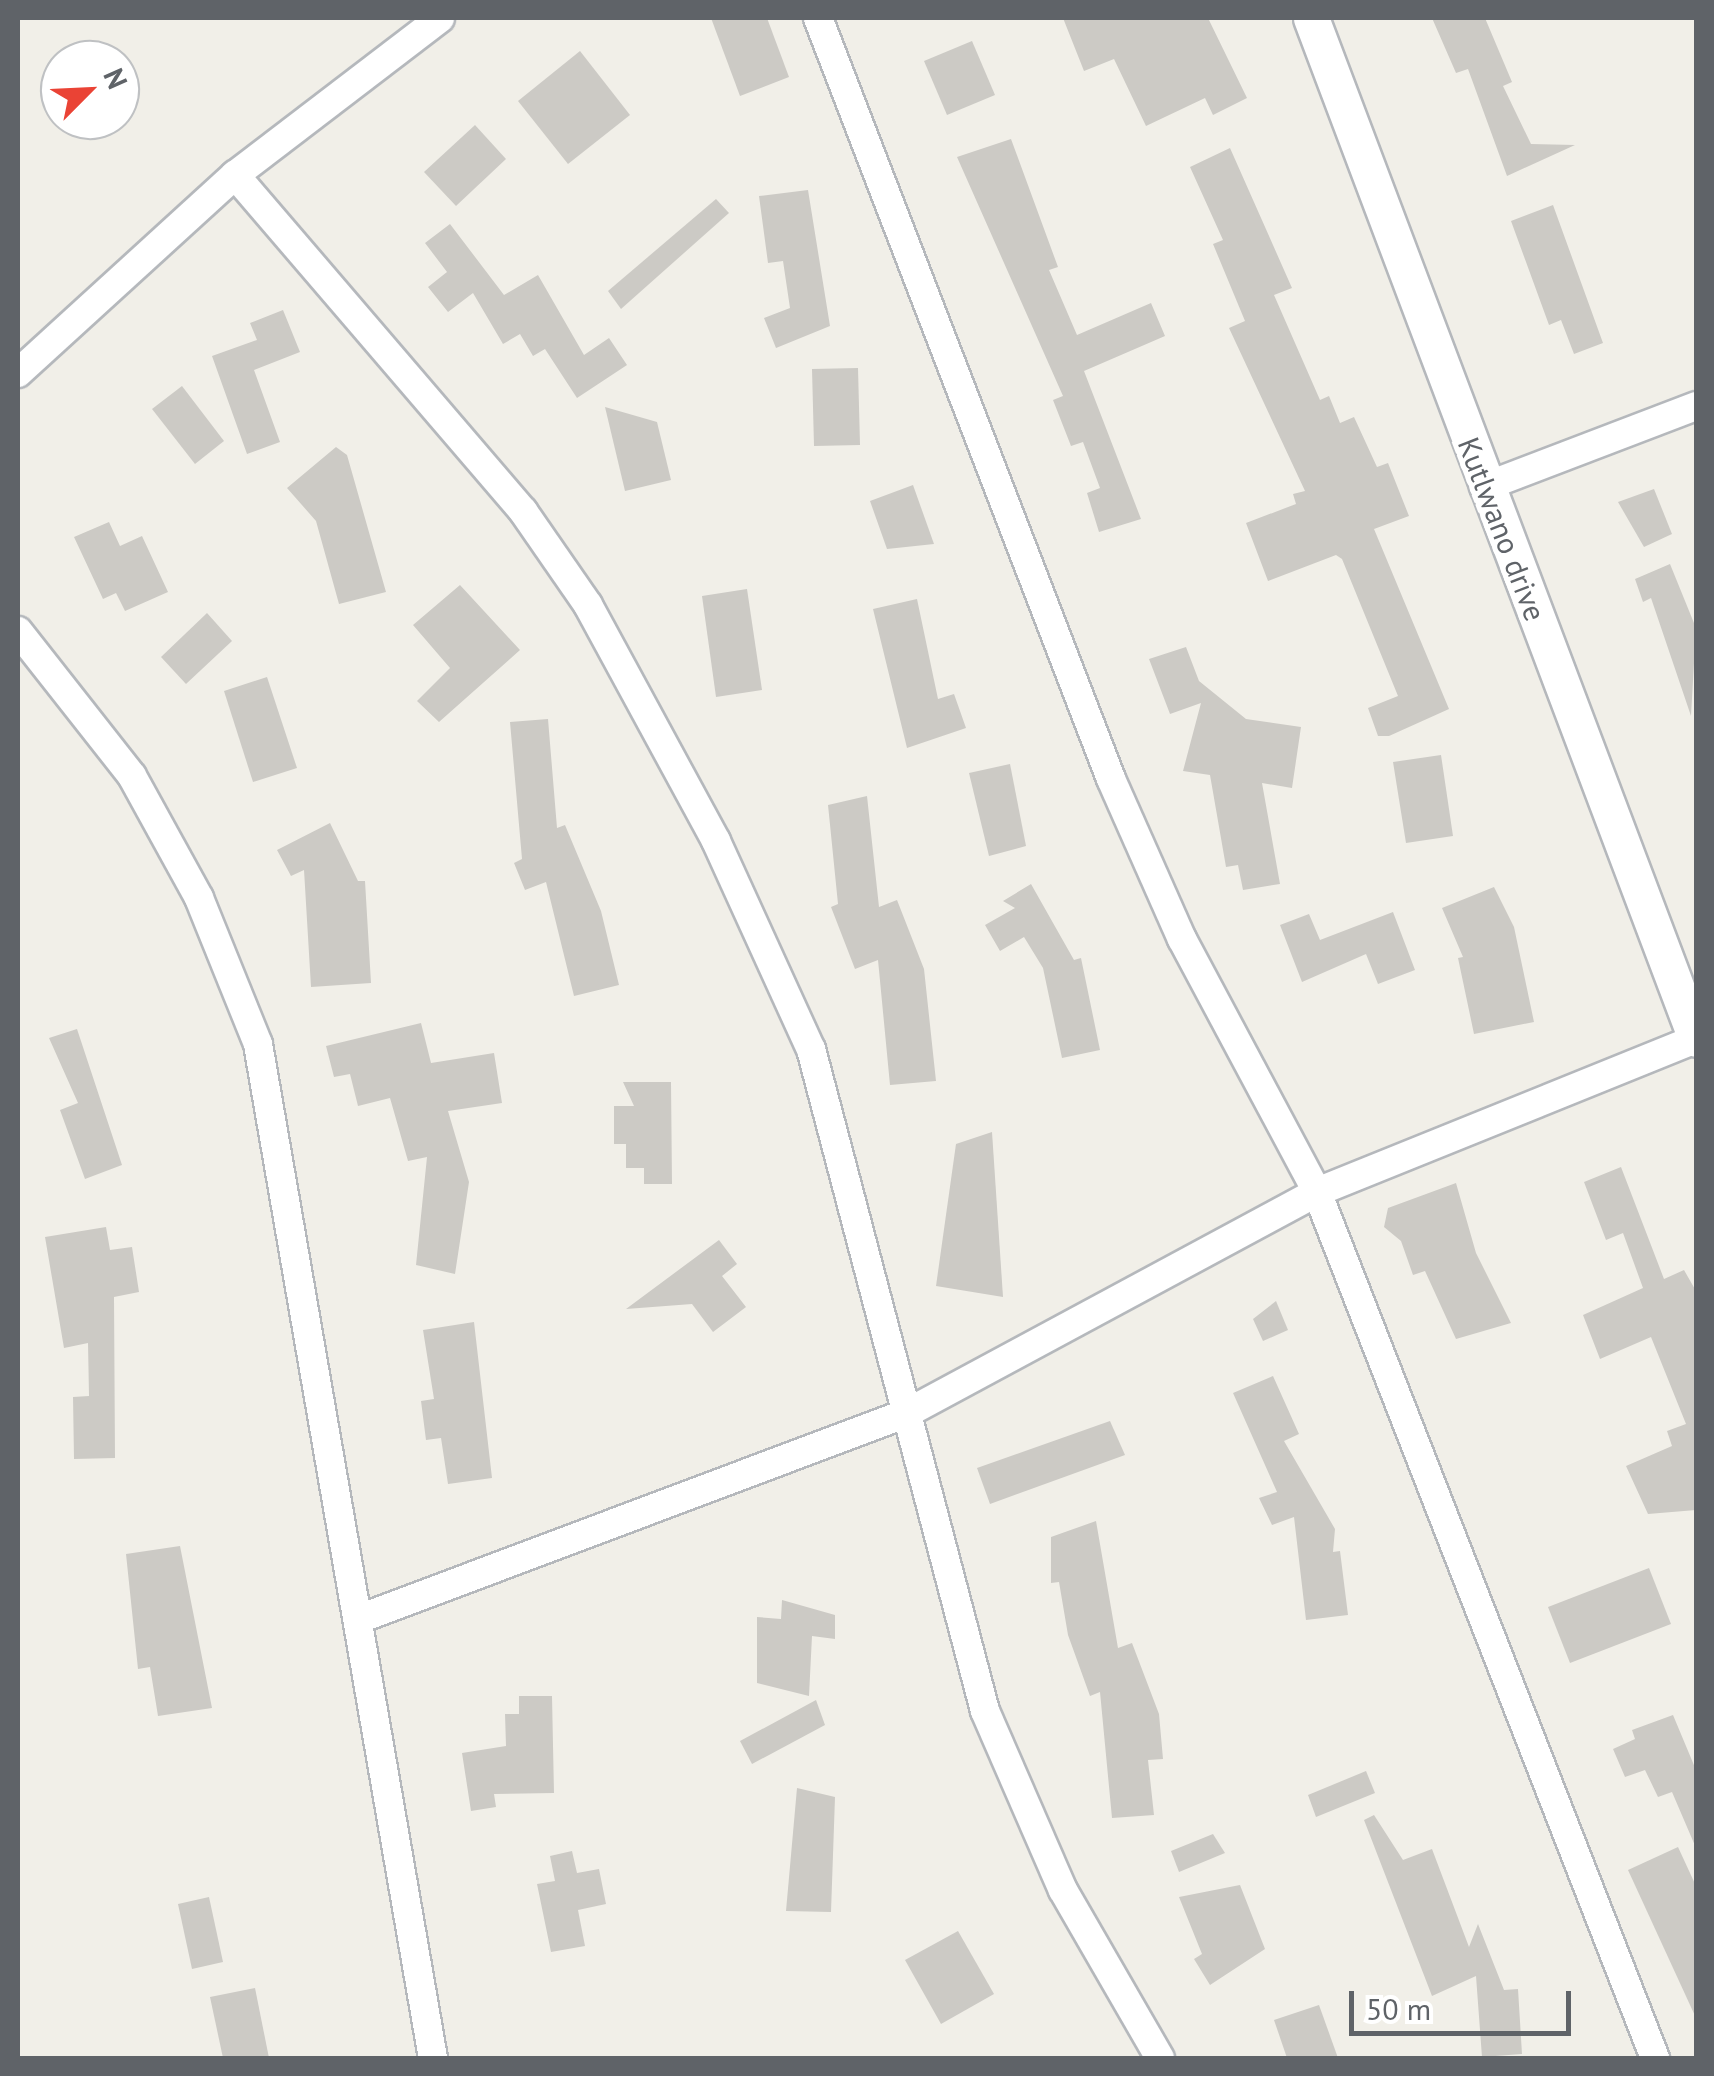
<!DOCTYPE html>
<style>
body{margin:0}
#map{position:relative;width:1714px;height:2076px;overflow:hidden;background:#f1efe8;font-family:"PT Sans",sans-serif}
div>[style]{position:absolute}
[style*='--x']{left:calc(var(--x)*1px);top:calc(var(--y)*1px);width:calc(var(--w)*1px);rotate:calc(var(--a)*1deg)}
.building>*{inset:0;background:#cccac5}
.roads{filter:drop-shadow(2px 0 #b5b8bc) drop-shadow(-2px 0 #b5b8bc) drop-shadow(0 2px #b5b8bc) drop-shadow(0 -2px #b5b8bc)}
.minor>*{height:28px;margin:-14px;padding:0 14px;transform-origin:14px;border-radius:14px;background:#fff}
.tertiary>*{height:35px;margin:-17.5px;padding:0 17.5px;transform-origin:17.5px;border-radius:17.5px;background:#fff}
span{translate:-50% -50%;white-space:nowrap;text-align:center;line-height:1.15;-webkit-text-stroke:10px #fff;paint-order:stroke}
.street-label{font-size:30px;color:#5f6368}
.frame{position:absolute;inset:0;border:20px solid #5f6368;pointer-events:none}
.north{position:absolute;left:40px;top:40px;width:100px;height:100px;box-sizing:border-box;background:#fff;border:2px solid #bfc1c3;border-radius:50%;rotate:66deg;font-size:28px;font-weight:700;line-height:40px;text-align:center;color:#5f6368}
.north::after{content:'';display:block;margin:auto;width:35px;height:45px;background:#ea4335;clip-path:polygon(50% 0,100% 100%,50% 72%,0 100%)}
.scale{position:absolute;left:1349px;top:1991px;width:222px;height:45px;box-sizing:border-box;border:5px solid #5f6368;border-top:0;padding-left:12px;font-size:30px;line-height:35px;white-space:nowrap;color:#5f6368;-webkit-text-stroke:8px #fff;paint-order:stroke}
</style>
<div id="map">
<div class="building">
<div style="clip-path:polygon(711px 18px,767px 18px,789px 77px,740px 96px)"></div>
<div style="clip-path:polygon(1063px 18px,1208px 18px,1247px 98px,1213px 115px,1205px 98px,1146px 126px,1114px 59px,1084px 71px)"></div>
<div style="clip-path:polygon(1432px 18px,1485px 18px,1512px 82px,1503px 86px,1531px 144px,1575px 145px,1507px 176px,1468px 69px,1456px 73px)"></div>
<div style="clip-path:polygon(972px 41px,995px 95px,947px 115px,924px 61px)"></div>
<div style="clip-path:polygon(580px 51px,630px 115px,568px 164px,518px 101px)"></div>
<div style="clip-path:polygon(475px 125px,506px 159px,456px 206px,424px 172px)"></div>
<div style="clip-path:polygon(1011px 139px,1058px 267px,1049px 270px,1077px 335px,1151px 303px,1165px 336px,1084px 371px,1141px 519px,1099px 532px,1087px 493px,1100px 488px,1083px 442px,1071px 446px,1053px 400px,1063px 396px,957px 157px)"></div>
<div style="clip-path:polygon(1230px 148px,1292px 288px,1274px 295px,1320px 400px,1329px 396px,1340px 423px,1354px 417px,1377px 467px,1388px 463px,1409px 516px,1374px 529px,1449px 709px,1389px 736px,1378px 736px,1368px 708px,1398px 696px,1342px 559px,1336px 555px,1268px 581px,1246px 523px,1296px 504px,1293px 494px,1305px 491px,1229px 328px,1245px 321px,1213px 244px,1223px 240px,1190px 167px)"></div>
<div style="clip-path:polygon(808px 190px,830px 326px,776px 348px,764px 318px,790px 308px,783px 261px,768px 263px,759px 196px)"></div>
<div style="clip-path:polygon(716px 199px,729px 213px,621px 309px,608px 291px)"></div>
<div style="clip-path:polygon(1553px 205px,1603px 343px,1574px 354px,1561px 320px,1549px 325px,1511px 221px)"></div>
<div style="clip-path:polygon(450px 224px,504px 295px,538px 275px,584px 355px,609px 338px,627px 365px,577px 398px,545px 349px,533px 356px,520px 334px,503px 344px,473px 293px,448px 312px,428px 287px,447px 272px,425px 243px)"></div>
<div style="clip-path:polygon(283px 310px,300px 352px,254px 370px,280px 442px,247px 454px,212px 356px,257px 340px,250px 323px)"></div>
<div style="clip-path:polygon(858px 368px,860px 445px,814px 446px,812px 369px)"></div>
<div style="clip-path:polygon(182px 386px,224px 441px,195px 464px,152px 409px)"></div>
<div style="clip-path:polygon(605px 407px,657px 422px,671px 480px,625px 491px)"></div>
<div style="clip-path:polygon(336px 447px,347px 455px,386px 592px,339px 604px,316px 521px,287px 488px)"></div>
<div style="clip-path:polygon(913px 485px,934px 544px,887px 549px,870px 501px)"></div>
<div style="clip-path:polygon(1654px 489px,1672px 534px,1644px 547px,1618px 502px)"></div>
<div style="clip-path:polygon(109px 522px,120px 546px,142px 536px,168px 592px,125px 611px,116px 593px,103px 599px,74px 537px)"></div>
<div style="clip-path:polygon(1670px 564px,1696px 628px,1691px 716px,1651px 598px,1643px 602px,1635px 579px)"></div>
<div style="clip-path:polygon(460px 585px,520px 650px,439px 722px,417px 701px,450px 668px,413px 625px)"></div>
<div style="clip-path:polygon(747px 589px,762px 690px,716px 697px,702px 596px)"></div>
<div style="clip-path:polygon(917px 599px,938px 699px,954px 694px,966px 728px,907px 748px,873px 609px)"></div>
<div style="clip-path:polygon(207px 613px,232px 641px,186px 684px,161px 657px)"></div>
<div style="clip-path:polygon(1186px 647px,1199px 681px,1246px 719px,1301px 727px,1292px 788px,1262px 783px,1280px 884px,1243px 890px,1238px 865px,1226px 867px,1210px 775px,1183px 771px,1201px 703px,1170px 714px,1149px 659px)"></div>
<div style="clip-path:polygon(267px 677px,297px 768px,253px 782px,224px 691px)"></div>
<div style="clip-path:polygon(548px 719px,557px 828px,565px 825px,601px 911px,619px 985px,574px 996px,546px 882px,525px 890px,514px 863px,522px 859px,510px 722px)"></div>
<div style="clip-path:polygon(1441px 755px,1453px 836px,1406px 843px,1393px 762px)"></div>
<div style="clip-path:polygon(1010px 764px,1026px 846px,989px 856px,969px 773px)"></div>
<div style="clip-path:polygon(867px 796px,879px 907px,897px 900px,924px 969px,936px 1081px,890px 1085px,878px 960px,855px 969px,831px 907px,838px 904px,828px 805px)"></div>
<div style="clip-path:polygon(330px 823px,358px 881px,365px 881px,371px 983px,311px 987px,304px 870px,291px 876px,277px 850px)"></div>
<div style="clip-path:polygon(1031px 884px,1074px 960px,1081px 958px,1100px 1050px,1062px 1058px,1043px 968px,1024px 937px,1000px 951px,985px 925px,1015px 908px,1003px 901px)"></div>
<div style="clip-path:polygon(1494px 887px,1514px 927px,1534px 1022px,1474px 1034px,1458px 958px,1463px 957px,1442px 908px)"></div>
<div style="clip-path:polygon(1393px 912px,1415px 970px,1378px 984px,1366px 954px,1302px 982px,1280px 925px,1309px 914px,1320px 940px)"></div>
<div style="clip-path:polygon(421px 1023px,431px 1063px,494px 1053px,502px 1103px,448px 1111px,469px 1182px,455px 1274px,416px 1265px,427px 1157px,408px 1161px,390px 1098px,358px 1106px,350px 1074px,334px 1077px,326px 1046px)"></div>
<div style="clip-path:polygon(77px 1029px,122px 1165px,85px 1179px,60px 1110px,78px 1103px,49px 1038px)"></div>
<div style="clip-path:polygon(623px 1082px,671px 1082px,672px 1184px,644px 1184px,644px 1168px,626px 1168px,626px 1144px,614px 1144px,614px 1106px,634px 1106px)"></div>
<div style="clip-path:polygon(992px 1132px,1003px 1297px,936px 1286px,956px 1144px)"></div>
<div style="clip-path:polygon(1621px 1167px,1664px 1279px,1684px 1270px,1696px 1291px,1696px 1510px,1648px 1514px,1626px 1466px,1672px 1446px,1667px 1431px,1686px 1424px,1651px 1337px,1600px 1359px,1583px 1315px,1643px 1288px,1623px 1233px,1606px 1240px,1584px 1182px)"></div>
<div style="clip-path:polygon(1456px 1183px,1476px 1253px,1511px 1323px,1456px 1339px,1425px 1271px,1413px 1275px,1401px 1241px,1384px 1227px,1388px 1208px)"></div>
<div style="clip-path:polygon(106px 1227px,110px 1250px,132px 1247px,139px 1292px,114px 1297px,115px 1458px,74px 1459px,73px 1397px,89px 1396px,88px 1343px,64px 1348px,45px 1237px)"></div>
<div style="clip-path:polygon(719px 1240px,737px 1264px,722px 1276px,746px 1307px,713px 1332px,692px 1304px,626px 1309px)"></div>
<div style="clip-path:polygon(1276px 1301px,1288px 1330px,1263px 1341px,1253px 1319px)"></div>
<div style="clip-path:polygon(474px 1322px,492px 1478px,448px 1484px,441px 1438px,426px 1440px,421px 1401px,434px 1399px,423px 1330px)"></div>
<div style="clip-path:polygon(1273px 1376px,1299px 1434px,1284px 1441px,1335px 1529px,1333px 1552px,1340px 1551px,1348px 1615px,1306px 1620px,1294px 1517px,1272px 1525px,1259px 1498px,1277px 1492px,1233px 1393px)"></div>
<div style="clip-path:polygon(1110px 1421px,1125px 1455px,990px 1504px,977px 1468px)"></div>
<div style="clip-path:polygon(1096px 1521px,1118px 1648px,1132px 1643px,1159px 1714px,1163px 1759px,1148px 1760px,1154px 1815px,1112px 1818px,1100px 1692px,1090px 1696px,1068px 1635px,1059px 1582px,1051px 1583px,1051px 1537px)"></div>
<div style="clip-path:polygon(180px 1546px,212px 1708px,158px 1716px,150px 1667px,138px 1669px,126px 1554px)"></div>
<div style="clip-path:polygon(1649px 1568px,1671px 1624px,1570px 1663px,1548px 1607px)"></div>
<div style="clip-path:polygon(782px 1600px,835px 1615px,835px 1639px,812px 1636px,809px 1696px,757px 1683px,757px 1617px,781px 1619px)"></div>
<div style="clip-path:polygon(519px 1696px,552px 1696px,554px 1793px,494px 1794px,496px 1807px,471px 1811px,462px 1753px,506px 1746px,505px 1714px,519px 1714px)"></div>
<div style="clip-path:polygon(816px 1700px,825px 1725px,752px 1764px,740px 1741px)"></div>
<div style="clip-path:polygon(1673px 1715px,1696px 1770px,1696px 1848px,1672px 1792px,1658px 1797px,1645px 1770px,1625px 1777px,1613px 1749px,1635px 1739px,1632px 1730px)"></div>
<div style="clip-path:polygon(1366px 1771px,1375px 1793px,1316px 1817px,1308px 1795px)"></div>
<div style="clip-path:polygon(797px 1788px,835px 1797px,831px 1912px,786px 1911px)"></div>
<div style="clip-path:polygon(1374px 1815px,1403px 1860px,1432px 1849px,1469px 1947px,1478px 1924px,1504px 1990px,1518px 1989px,1522px 2054px,1482px 2057px,1476px 1976px,1432px 1996px,1364px 1820px)"></div>
<div style="clip-path:polygon(1213px 1834px,1225px 1853px,1179px 1872px,1171px 1851px)"></div>
<div style="clip-path:polygon(1678px 1847px,1696px 1886px,1696px 2018px,1628px 1870px)"></div>
<div style="clip-path:polygon(572px 1851px,577px 1873px,599px 1869px,606px 1904px,578px 1910px,585px 1946px,551px 1952px,537px 1884px,555px 1881px,550px 1856px)"></div>
<div style="clip-path:polygon(1240px 1885px,1265px 1949px,1210px 1985px,1194px 1959px,1202px 1954px,1179px 1897px)"></div>
<div style="clip-path:polygon(209px 1897px,223px 1962px,192px 1969px,178px 1904px)"></div>
<div style="clip-path:polygon(958px 1931px,994px 1994px,941px 2024px,905px 1960px)"></div>
<div style="clip-path:polygon(255px 1988px,269px 2058px,223px 2058px,210px 1997px)"></div>
<div style="clip-path:polygon(1319px 2005px,1338px 2058px,1287px 2058px,1274px 2020px)"></div>
</div>
<div class="roads">
<div class="minor">
<div style="--x:818;--y:18;--w:815;--a:68.94"></div>
<div style="--x:1111;--y:779;--w:175;--a:66.1"></div>
<div style="--x:1182;--y:939;--w:287;--a:61.9"></div>
<div style="--x:1317;--y:1192;--w:930;--a:68.68"></div>
<div style="--x:235;--y:175;--w:443;--a:49.4"></div>
<div style="--x:523;--y:511;--w:114;--a:55.3"></div>
<div style="--x:588;--y:605;--w:268;--a:61.5"></div>
<div style="--x:716;--y:841;--w:229;--a:65.5"></div>
<div style="--x:811;--y:1049;--w:684;--a:75.27"></div>
<div style="--x:985;--y:1711;--w:195;--a:66.5"></div>
<div style="--x:1063;--y:1890;--w:194;--a:60"></div>
<div style="--x:18;--y:373;--w:294;--a:-42.4"></div>
<div style="--x:235;--y:175;--w:258;--a:-37.4"></div>
<div style="--x:1484;--y:487;--w:227;--a:-20.9"></div>
<div style="--x:18;--y:631;--w:184;--a:51.8"></div>
<div style="--x:132;--y:776;--w:139;--a:61.2"></div>
<div style="--x:199;--y:898;--w:157;--a:68"></div>
<div style="--x:258;--y:1044;--w:1029;--a:80.21"></div>
<div style="--x:359;--y:1619;--w:585;--a:-20.6"></div>
<div style="--x:907;--y:1413;--w:466;--a:-28.3"></div>
<div style="--x:1317;--y:1192;--w:409;--a:-22"></div>
</div>
<div class="tertiary">
<div style="--x:1311;--y:18;--w:1091;--a:69.34"></div>
</div>
</div>
<div class="street-label">
<span style="left:1502px;top:529px;rotate:69deg">Kutlwano drive</span>
</div>
<div class="frame"></div>
<div class="north">N</div>
<div class="scale">50 m</div>
</div>
